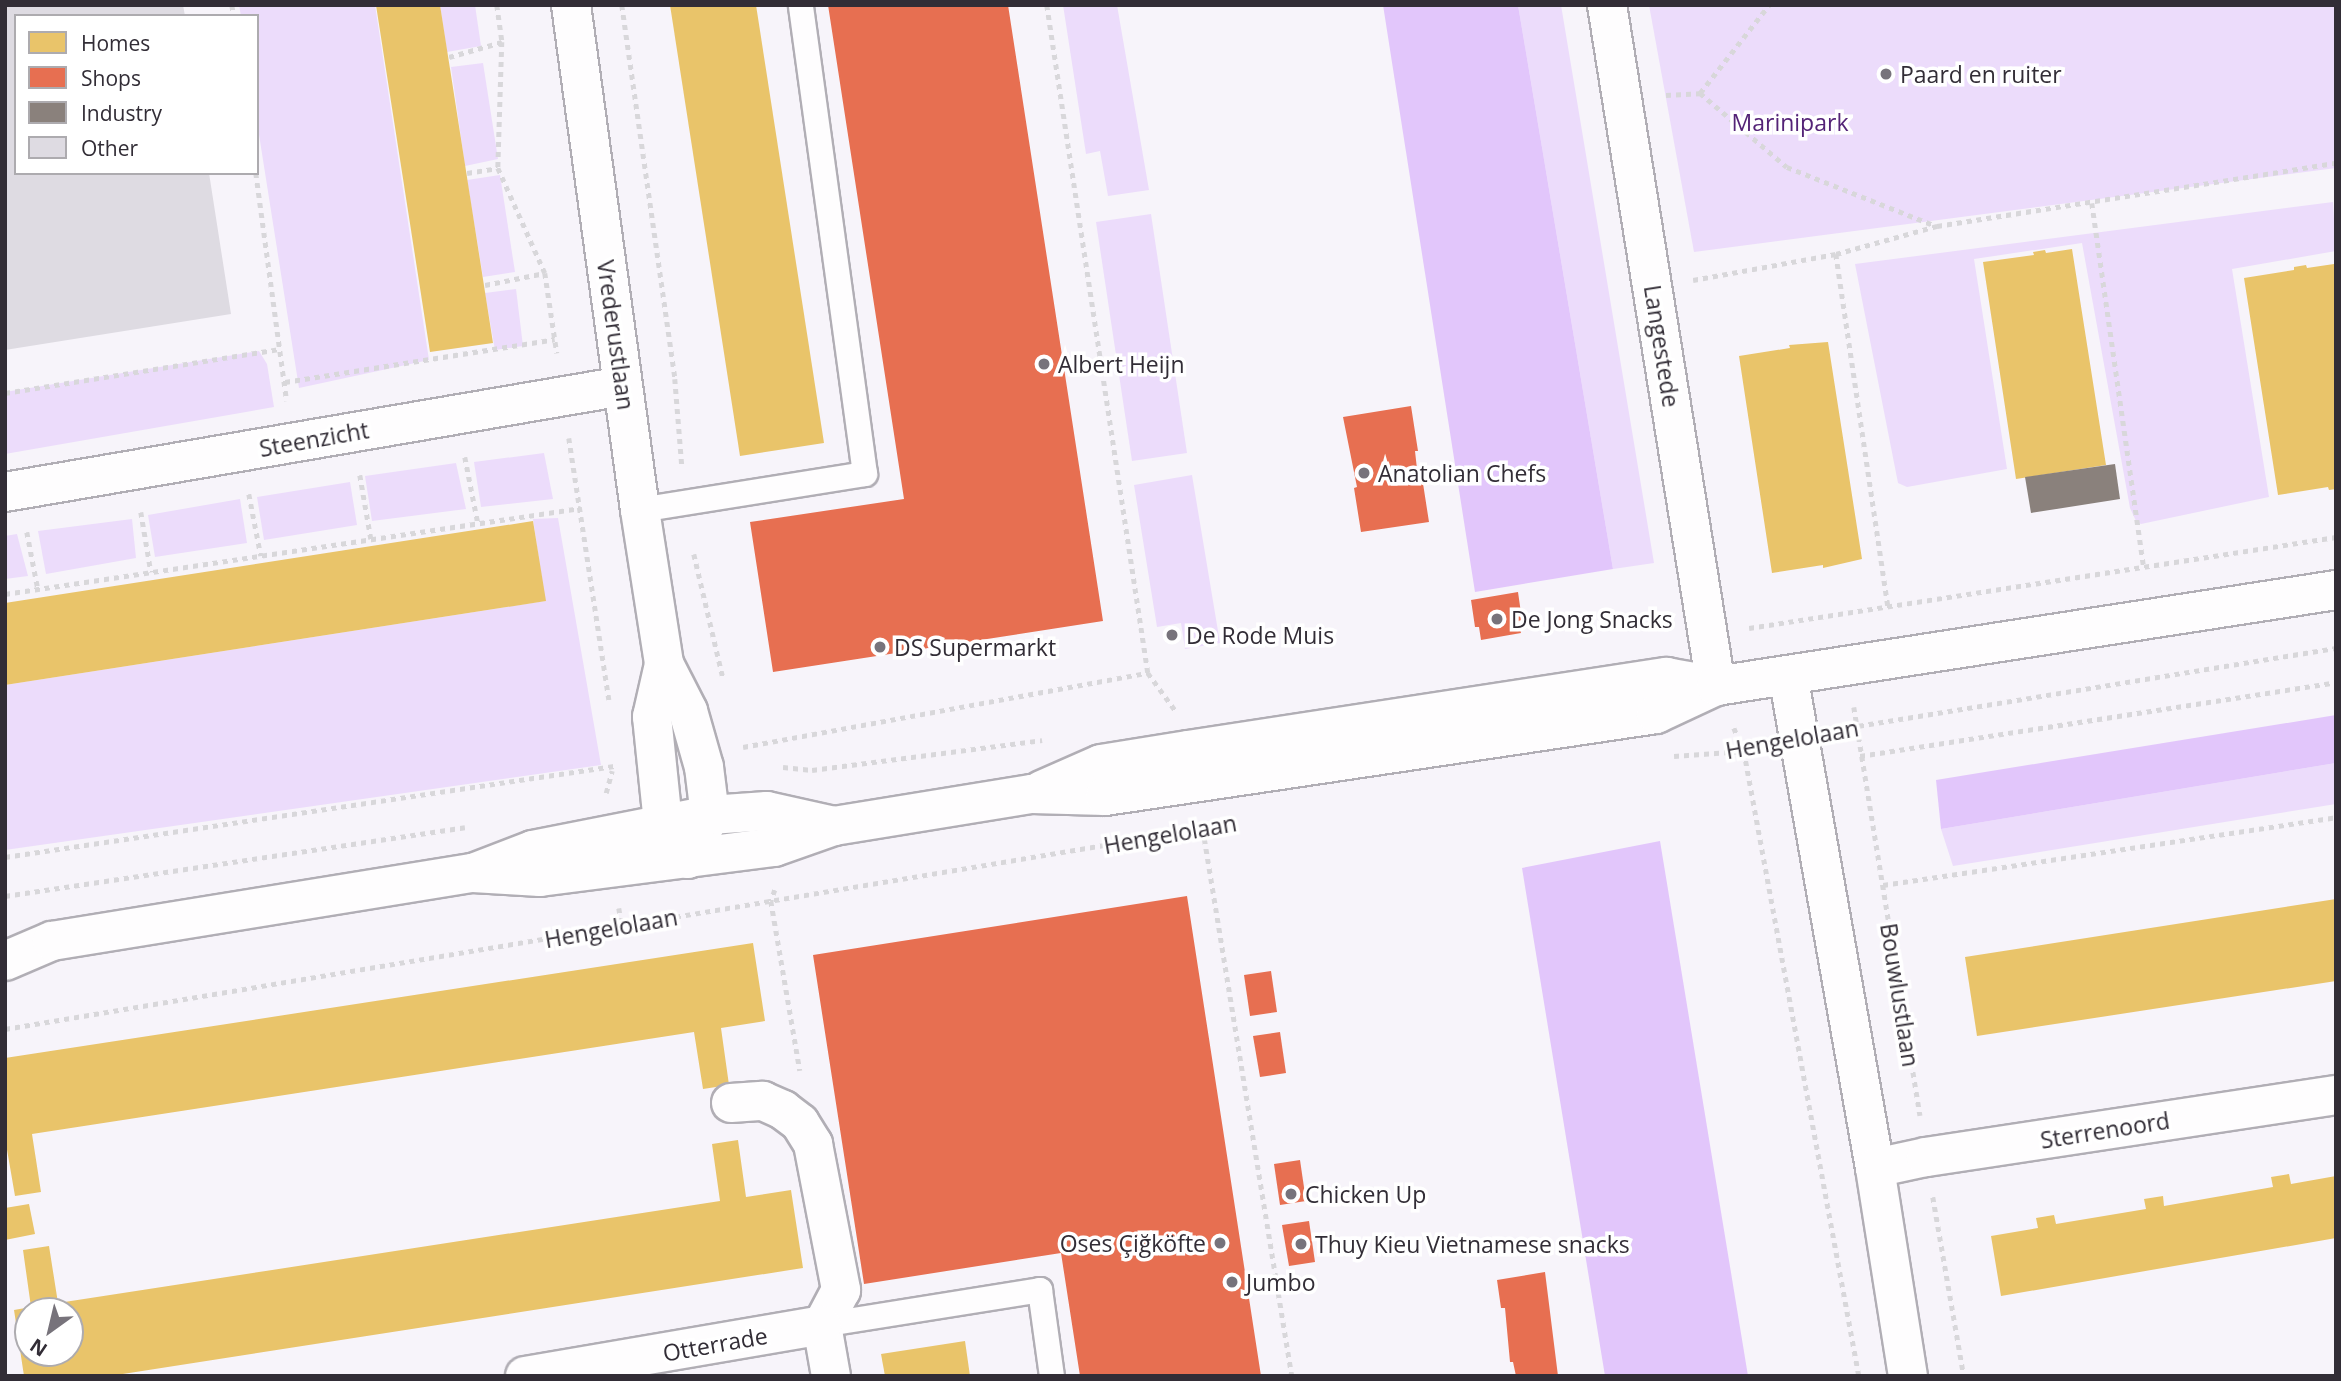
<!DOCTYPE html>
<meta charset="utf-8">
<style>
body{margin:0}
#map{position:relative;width:2341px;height:1381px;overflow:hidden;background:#f7f4fa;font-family:"Open Sans",sans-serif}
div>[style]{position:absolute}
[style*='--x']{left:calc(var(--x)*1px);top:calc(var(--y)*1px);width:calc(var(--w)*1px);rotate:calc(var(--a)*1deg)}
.green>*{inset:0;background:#ecdcfb}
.water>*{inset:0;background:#e2c6fb}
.homes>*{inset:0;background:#e9c46a}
.shops>*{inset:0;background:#e76f51}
.industry>*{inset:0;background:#8a817c}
.building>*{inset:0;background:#dedbe2}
.path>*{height:4.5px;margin-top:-2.25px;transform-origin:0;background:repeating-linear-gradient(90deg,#d8d7da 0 5px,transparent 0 10px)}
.roads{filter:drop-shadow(2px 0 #b1aeb5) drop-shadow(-2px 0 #b1aeb5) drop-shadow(0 2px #b1aeb5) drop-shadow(0 -2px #b1aeb5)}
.service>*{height:24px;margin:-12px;padding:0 12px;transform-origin:12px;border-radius:12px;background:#fefdfe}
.minor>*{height:38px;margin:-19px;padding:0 19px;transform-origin:19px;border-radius:19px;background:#fefdfe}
.tertiary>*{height:38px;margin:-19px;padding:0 19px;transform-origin:19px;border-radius:19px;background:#fefdfe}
.dots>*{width:19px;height:19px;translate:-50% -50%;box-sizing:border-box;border:4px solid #fff;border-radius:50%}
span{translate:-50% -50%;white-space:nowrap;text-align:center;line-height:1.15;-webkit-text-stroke:7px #fff;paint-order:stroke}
.poi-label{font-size:23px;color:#322d36}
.left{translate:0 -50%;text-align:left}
.right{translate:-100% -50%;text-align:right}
.park-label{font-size:23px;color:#542377}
.street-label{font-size:23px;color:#322d36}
.frame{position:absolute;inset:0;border:7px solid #322d36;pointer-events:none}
.legend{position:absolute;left:14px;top:14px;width:245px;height:161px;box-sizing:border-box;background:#fff;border:2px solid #adabaf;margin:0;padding:9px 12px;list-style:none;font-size:21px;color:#322d36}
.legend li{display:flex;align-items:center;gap:14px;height:35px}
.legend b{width:35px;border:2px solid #adabaf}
.north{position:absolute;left:14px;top:1297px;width:70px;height:70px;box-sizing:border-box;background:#fff;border:2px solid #adabaf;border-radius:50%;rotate:214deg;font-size:19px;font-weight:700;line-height:28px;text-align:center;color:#322d36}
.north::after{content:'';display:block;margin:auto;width:24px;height:32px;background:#77737b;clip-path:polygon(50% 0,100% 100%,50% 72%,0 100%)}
</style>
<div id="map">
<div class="green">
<div style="clip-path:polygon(239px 5px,375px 5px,429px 360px,299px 388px,257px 122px,257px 16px,241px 16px)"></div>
<div style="clip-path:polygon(440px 5px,475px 5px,481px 46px,447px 52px)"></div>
<div style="clip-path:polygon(1063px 5px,1117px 5px,1149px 190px,1108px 196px,1100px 151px,1086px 154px)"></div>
<div style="clip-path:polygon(1518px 5px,1561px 5px,1654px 563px,1613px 569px)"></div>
<div style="clip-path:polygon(1649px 5px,2336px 5px,2336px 168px,1694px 252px)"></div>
<div style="clip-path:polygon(483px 63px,498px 159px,465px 166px,451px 67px)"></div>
<div style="clip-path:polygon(500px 175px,515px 272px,483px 277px,467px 180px)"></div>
<div style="clip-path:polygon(2333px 202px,2336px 251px,2232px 269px,2269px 497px,2141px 524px,2136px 521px,2130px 508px,2082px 243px,1974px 259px,2007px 469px,1907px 487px,1898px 483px,1855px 264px)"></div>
<div style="clip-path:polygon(1151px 214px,1187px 453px,1132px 461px,1096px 222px)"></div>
<div style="clip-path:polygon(516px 289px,523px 346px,495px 350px,485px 293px)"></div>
<div style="clip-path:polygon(259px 351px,267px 364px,274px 407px,5px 454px,5px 392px)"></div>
<div style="clip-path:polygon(544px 453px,553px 499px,481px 507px,474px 462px)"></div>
<div style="clip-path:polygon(456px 463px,466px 509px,372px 521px,365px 476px)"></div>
<div style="clip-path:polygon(1192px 475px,1220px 643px,1185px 649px,1181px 623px,1157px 627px,1134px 485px)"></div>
<div style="clip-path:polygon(350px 482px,357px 525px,264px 540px,257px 497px)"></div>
<div style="clip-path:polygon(240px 499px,247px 543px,155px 557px,148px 515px)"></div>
<div style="clip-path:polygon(558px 518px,601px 765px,5px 850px,5px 685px,545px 601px,533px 519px)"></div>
<div style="clip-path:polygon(132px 519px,136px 558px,46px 574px,38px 531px)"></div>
<div style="clip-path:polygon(17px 534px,28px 576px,5px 579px,5px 536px)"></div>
<div style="clip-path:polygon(2336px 763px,2336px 804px,1953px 866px,1941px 829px)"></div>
</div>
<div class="water">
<div style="clip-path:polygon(1383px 5px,1518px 5px,1613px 569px,1475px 592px)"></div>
<div style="clip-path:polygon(2336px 715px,2336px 763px,1941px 829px,1936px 780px)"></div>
<div style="clip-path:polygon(1660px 841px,1748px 1376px,1605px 1376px,1522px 868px)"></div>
</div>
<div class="homes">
<div style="clip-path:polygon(376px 5px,440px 5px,493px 343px,430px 352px)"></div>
<div style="clip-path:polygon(670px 5px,756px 5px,824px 443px,740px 456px)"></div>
<div style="clip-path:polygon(2072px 249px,2106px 465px,2016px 479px,1983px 262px,2034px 255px,2033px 252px,2045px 250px,2046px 253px)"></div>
<div style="clip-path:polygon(2334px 264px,2336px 489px,2329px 490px,2328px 487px,2278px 495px,2244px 278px,2294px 270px,2294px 267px,2306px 265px,2307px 268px)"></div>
<div style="clip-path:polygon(1828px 342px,1862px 559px,1823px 568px,1823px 565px,1772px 573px,1739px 356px,1790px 348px,1789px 345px)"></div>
<div style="clip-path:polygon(533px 521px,546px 601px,5px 685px,5px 603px)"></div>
<div style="clip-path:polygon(2336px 899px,2336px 981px,1977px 1036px,1965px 957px)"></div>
<div style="clip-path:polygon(753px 943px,765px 1021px,721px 1028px,729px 1085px,703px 1089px,694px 1032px,32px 1134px,41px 1192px,15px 1196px,5px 1138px,5px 1058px)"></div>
<div style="clip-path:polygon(evenodd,738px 1140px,746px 1197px,791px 1190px,803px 1268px,110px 1376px,24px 1376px,14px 1310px,31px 1307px,23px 1250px,49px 1246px,58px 1303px,720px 1201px,712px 1144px,738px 1140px,28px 1311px,70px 1311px,70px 1353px,28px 1353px,28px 1311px)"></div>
<div style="clip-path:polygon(2289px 1174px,2291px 1184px,2336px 1176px,2336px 1238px,2001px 1296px,1991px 1236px,2038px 1228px,2036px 1218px,2054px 1215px,2056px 1224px,2146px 1209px,2144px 1199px,2163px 1196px,2164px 1206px,2273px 1187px,2271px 1177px)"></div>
<div style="clip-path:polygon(29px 1204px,35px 1234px,5px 1240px,5px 1208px)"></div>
<div style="clip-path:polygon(965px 1341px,970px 1376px,885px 1376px,881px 1354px)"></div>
</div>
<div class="shops">
<div style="clip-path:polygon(828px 5px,1008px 5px,1103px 621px,773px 672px,750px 522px,904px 499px)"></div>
<div style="clip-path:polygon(1411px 406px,1418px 451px,1415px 451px,1418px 478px,1422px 477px,1429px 522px,1361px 532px,1354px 488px,1357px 487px,1343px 417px)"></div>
<div style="clip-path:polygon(1518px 592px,1522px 620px,1518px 621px,1521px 633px,1481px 640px,1479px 627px,1475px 627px,1471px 600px)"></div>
<div style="clip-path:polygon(1187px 896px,1261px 1376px,1080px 1376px,1061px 1253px,864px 1284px,813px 955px)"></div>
<div style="clip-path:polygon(1271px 971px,1277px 1012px,1250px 1016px,1244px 975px)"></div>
<div style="clip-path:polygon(1280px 1032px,1286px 1073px,1260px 1077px,1253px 1036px)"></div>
<div style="clip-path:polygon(1300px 1160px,1306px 1201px,1280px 1205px,1274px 1164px)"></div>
<div style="clip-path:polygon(1309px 1221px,1315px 1262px,1289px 1266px,1282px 1225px)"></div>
<div style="clip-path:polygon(1545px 1272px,1558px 1376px,1516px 1376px,1513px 1362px,1510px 1362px,1505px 1308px,1501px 1308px,1497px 1280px)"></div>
</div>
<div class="industry">
<div style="clip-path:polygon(2115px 464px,2120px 499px,2031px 513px,2025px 477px)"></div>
</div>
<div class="building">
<div style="clip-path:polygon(5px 5px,183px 5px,185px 16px,16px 16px,16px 173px,209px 173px,231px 314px,5px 350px)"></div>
</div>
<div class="path">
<div style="--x:232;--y:5;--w:11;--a:80"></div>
<div style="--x:497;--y:5;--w:37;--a:82"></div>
<div style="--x:502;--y:42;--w:126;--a:91.8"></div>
<div style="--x:498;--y:168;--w:115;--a:65.9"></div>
<div style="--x:545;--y:273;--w:81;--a:81.5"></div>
<div style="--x:622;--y:5;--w:378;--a:81.9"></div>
<div style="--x:675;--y:379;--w:87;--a:85.4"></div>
<div style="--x:1047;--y:5;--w:676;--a:81.4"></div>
<div style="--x:1148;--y:673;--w:46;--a:53.9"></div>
<div style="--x:449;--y:57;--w:55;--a:-15.8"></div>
<div style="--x:1700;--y:93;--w:114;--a:40.4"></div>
<div style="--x:1787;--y:167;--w:160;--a:21.6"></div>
<div style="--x:1666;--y:95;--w:34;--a:-3"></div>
<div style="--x:1700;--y:93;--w:112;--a:-51.9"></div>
<div style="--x:256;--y:173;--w:230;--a:82.3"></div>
<div style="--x:467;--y:173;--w:31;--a:-9"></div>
<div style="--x:2092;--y:203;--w:369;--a:81.9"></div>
<div style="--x:1836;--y:254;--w:358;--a:81.6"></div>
<div style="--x:1693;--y:280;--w:145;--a:-10.3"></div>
<div style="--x:1836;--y:254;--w:105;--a:-15.5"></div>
<div style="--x:1937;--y:226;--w:404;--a:-9"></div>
<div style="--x:485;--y:285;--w:61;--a:-11.3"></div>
<div style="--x:285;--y:382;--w:273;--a:-9"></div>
<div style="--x:5;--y:393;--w:279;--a:-9.1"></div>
<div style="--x:569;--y:438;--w:265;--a:81.3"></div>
<div style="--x:465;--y:457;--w:67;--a:78.9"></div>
<div style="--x:360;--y:475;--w:65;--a:80.2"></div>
<div style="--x:249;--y:494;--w:63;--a:79"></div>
<div style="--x:141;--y:512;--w:61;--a:80.5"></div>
<div style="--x:27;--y:532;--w:58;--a:79.1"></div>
<div style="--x:694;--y:554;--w:127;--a:76.8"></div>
<div style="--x:5;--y:594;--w:582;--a:-8.49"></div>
<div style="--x:1749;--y:628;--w:594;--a:-8.81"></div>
<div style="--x:1854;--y:707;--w:414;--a:80.8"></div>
<div style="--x:1734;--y:728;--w:25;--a:67"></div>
<div style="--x:1744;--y:751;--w:635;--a:79.57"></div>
<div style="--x:1839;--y:729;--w:504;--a:-9.26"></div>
<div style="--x:743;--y:747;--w:412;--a:-10.4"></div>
<div style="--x:1674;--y:756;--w:70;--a:-4.1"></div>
<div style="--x:1744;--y:751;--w:16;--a:-18"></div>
<div style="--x:1860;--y:756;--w:482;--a:-8.8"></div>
<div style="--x:783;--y:767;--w:29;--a:6"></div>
<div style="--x:812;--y:770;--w:232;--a:-7.4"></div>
<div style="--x:606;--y:793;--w:23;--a:-75"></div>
<div style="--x:1203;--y:829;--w:554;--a:80.76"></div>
<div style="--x:5;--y:857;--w:616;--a:-8.5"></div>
<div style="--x:1883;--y:885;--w:458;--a:-8.5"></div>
<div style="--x:775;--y:890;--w:12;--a:110"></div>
<div style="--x:771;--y:901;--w:172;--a:80.3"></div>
<div style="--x:5;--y:896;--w:465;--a:-8.5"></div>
<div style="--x:619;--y:908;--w:18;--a:81"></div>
<div style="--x:5;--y:1029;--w:1218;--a:-9.5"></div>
<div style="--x:1933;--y:1197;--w:182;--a:80.2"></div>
</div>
<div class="roads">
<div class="service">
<div style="--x:640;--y:510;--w:228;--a:-9.1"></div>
<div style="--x:865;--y:474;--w:473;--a:-97.8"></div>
<div style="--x:822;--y:1325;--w:221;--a:-9.1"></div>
<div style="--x:1040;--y:1290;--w:87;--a:82.1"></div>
</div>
<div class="minor">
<div style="--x:571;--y:5;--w:510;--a:82.22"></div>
<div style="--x:640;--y:510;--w:156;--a:81.1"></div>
<div style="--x:664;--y:664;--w:53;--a:62.9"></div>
<div style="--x:688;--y:711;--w:58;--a:74.1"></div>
<div style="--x:704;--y:767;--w:48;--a:82.9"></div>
<div style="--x:710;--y:815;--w:49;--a:116.6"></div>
<div style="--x:688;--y:859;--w:44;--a:-124.8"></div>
<div style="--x:663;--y:823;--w:107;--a:-95.9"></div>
<div style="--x:652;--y:717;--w:54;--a:-77.2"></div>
<div style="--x:1607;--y:5;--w:690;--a:80.91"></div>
<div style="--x:5;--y:492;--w:627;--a:-9.73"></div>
<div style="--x:1788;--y:675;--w:501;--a:79.99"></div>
<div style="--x:1875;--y:1168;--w:211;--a:81"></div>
<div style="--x:731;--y:1103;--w:32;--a:-4"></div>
<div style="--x:763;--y:1101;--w:22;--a:24"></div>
<div style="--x:783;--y:1110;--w:21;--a:37"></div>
<div style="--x:800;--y:1123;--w:25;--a:58"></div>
<div style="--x:813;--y:1144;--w:149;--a:79.1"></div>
<div style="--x:841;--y:1290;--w:40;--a:118"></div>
<div style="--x:1875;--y:1168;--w:52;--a:-12.2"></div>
<div style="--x:1926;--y:1157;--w:415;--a:-8.6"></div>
<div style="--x:822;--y:1325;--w:52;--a:80"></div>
<div style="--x:525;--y:1376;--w:301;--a:-9.7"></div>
</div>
<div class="tertiary">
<div style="--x:1042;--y:790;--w:64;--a:-23.8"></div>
<div style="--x:1101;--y:764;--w:88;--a:-9.1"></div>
<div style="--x:1188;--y:750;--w:484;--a:-8.7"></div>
<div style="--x:1666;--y:677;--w:51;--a:10.2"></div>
<div style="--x:473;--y:873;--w:67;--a:3.4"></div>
<div style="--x:540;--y:877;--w:236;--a:-7.3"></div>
<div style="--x:774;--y:847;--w:64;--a:-19.3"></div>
<div style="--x:834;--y:826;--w:201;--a:-9.2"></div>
<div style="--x:1032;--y:794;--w:73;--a:1.6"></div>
<div style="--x:1105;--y:796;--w:557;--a:-8.46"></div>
<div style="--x:1656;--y:714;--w:66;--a:-25"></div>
<div style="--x:1716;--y:686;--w:627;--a:-8.8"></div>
<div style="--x:5;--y:961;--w:51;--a:-23.1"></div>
<div style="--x:52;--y:941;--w:426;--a:-9.2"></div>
<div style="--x:473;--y:873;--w:64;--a:-21"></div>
<div style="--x:533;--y:850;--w:180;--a:-11.2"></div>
<div style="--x:710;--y:815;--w:57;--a:-4"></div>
<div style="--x:767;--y:811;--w:69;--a:12.6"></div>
</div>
</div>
<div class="dots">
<div style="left:1886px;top:74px;background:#77737b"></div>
<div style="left:1044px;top:364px;background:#77737b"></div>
<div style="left:1364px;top:473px;background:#77737b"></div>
<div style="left:1497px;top:619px;background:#77737b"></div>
<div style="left:1172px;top:635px;background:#77737b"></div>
<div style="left:880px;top:647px;background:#77737b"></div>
<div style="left:1291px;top:1194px;background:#77737b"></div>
<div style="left:1220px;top:1243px;background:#77737b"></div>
<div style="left:1301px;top:1244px;background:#77737b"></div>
<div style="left:1232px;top:1282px;background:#77737b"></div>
</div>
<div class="poi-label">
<span class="left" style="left:1900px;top:74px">Paard en ruiter</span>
<span class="left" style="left:1058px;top:364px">Albert Heijn</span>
<span class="left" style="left:1378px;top:473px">Anatolian Chefs</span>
<span class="left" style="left:1511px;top:619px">De Jong Snacks</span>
<span class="left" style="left:1186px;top:635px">De Rode Muis</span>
<span class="left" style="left:894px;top:647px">DS Supermarkt</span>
<span class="left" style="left:1305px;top:1194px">Chicken Up</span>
<span class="right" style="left:1206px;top:1243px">Oses Çiğköfte</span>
<span class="left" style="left:1315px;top:1244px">Thuy Kieu Vietnamese snacks</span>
<span class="left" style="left:1246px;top:1282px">Jumbo</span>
</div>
<div class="park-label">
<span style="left:1790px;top:122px">Marinipark</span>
</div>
<div class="street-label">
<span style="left:616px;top:335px;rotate:82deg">Vrederustlaan</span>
<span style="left:1662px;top:346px;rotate:81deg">Langestede</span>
<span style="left:314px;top:439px;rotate:-10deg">Steenzicht</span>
<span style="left:1792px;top:739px;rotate:-10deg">Hengelolaan</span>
<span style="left:1170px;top:834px;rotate:-10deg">Hengelolaan</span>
<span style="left:611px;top:928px;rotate:-10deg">Hengelolaan</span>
<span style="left:1900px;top:995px;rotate:81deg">Bouwlustlaan</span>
<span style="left:2105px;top:1130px;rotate:-9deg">Sterrenoord</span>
<span style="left:715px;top:1344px;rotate:-10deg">Otterrade</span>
</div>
<div class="frame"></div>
<ul class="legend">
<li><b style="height:19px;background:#e9c46a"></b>Homes</li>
<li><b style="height:19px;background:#e76f51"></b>Shops</li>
<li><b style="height:19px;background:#8a817c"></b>Industry</li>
<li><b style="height:19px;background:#dedbe2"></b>Other</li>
</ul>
<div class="north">N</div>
</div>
